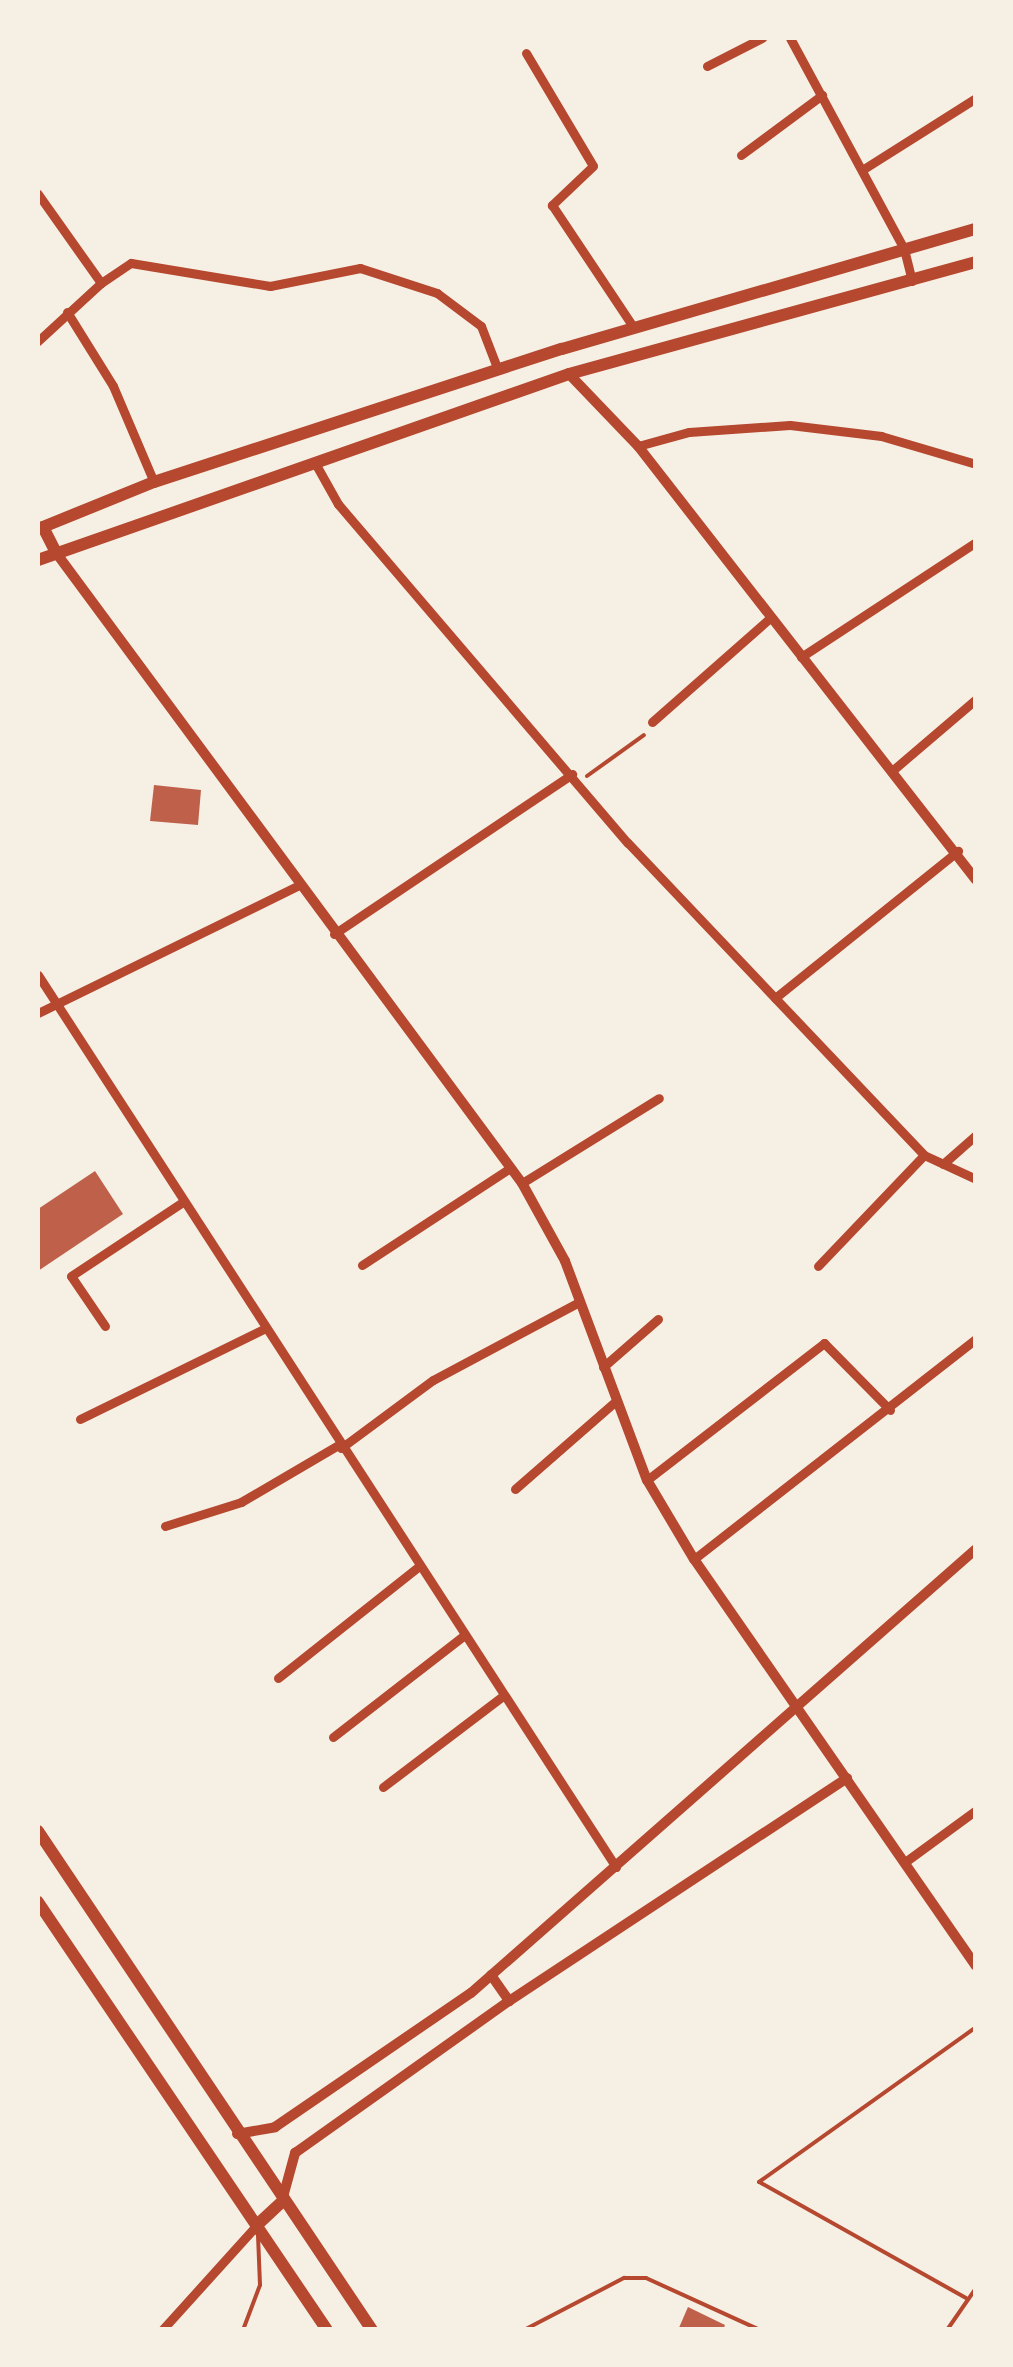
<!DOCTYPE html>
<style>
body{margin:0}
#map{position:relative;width:1013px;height:2367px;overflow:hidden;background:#f6efe4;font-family:Lato,sans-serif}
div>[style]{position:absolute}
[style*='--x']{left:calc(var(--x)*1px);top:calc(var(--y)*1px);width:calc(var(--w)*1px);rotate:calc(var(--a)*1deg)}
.building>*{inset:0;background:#bf614a}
.path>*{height:4px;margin:-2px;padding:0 2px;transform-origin:2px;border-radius:2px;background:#b5482f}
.service>*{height:4px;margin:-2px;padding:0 2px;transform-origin:2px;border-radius:2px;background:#b5482f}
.minor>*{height:9px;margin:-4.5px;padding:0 4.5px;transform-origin:4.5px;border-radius:4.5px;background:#b5482f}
.tertiary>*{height:10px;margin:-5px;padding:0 5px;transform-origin:5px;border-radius:5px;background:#b5482f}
.secondary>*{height:12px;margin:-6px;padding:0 6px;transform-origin:6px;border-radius:6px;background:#b5482f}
span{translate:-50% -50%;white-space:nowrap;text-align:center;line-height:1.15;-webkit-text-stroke:9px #f6efe4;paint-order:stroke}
.frame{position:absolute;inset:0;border:40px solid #f6efe4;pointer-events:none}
</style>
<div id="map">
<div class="building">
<div style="clip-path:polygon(154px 785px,201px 790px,198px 825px,150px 821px)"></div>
<div style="clip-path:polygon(95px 1171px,123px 1214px,38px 1271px,38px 1209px)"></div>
<div style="clip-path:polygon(688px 2307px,725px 2325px,723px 2330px,678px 2330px)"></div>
</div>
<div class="path">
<div style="--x:587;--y:776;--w:70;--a:-35.7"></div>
</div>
<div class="service">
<div style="--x:966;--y:2298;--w:237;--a:-150.7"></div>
<div style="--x:759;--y:2182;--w:267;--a:-35.5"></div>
<div style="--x:243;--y:2330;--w:48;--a:-69.3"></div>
<div style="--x:260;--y:2285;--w:50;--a:-92.3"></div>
<div style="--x:524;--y:2330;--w:113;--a:-27.5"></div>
<div style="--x:624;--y:2278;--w:22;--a:0"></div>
<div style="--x:646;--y:2278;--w:125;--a:24.5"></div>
<div style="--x:947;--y:2330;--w:51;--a:-55.4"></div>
</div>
<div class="minor">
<div style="--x:790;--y:38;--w:240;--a:61.6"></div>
<div style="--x:904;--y:249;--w:33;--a:76"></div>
<div style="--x:526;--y:53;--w:131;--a:59.3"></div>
<div style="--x:593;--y:166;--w:57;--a:136.4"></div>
<div style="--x:552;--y:205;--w:148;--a:56.3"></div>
<div style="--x:707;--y:66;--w:62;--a:-27"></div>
<div style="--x:741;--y:155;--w:101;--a:-36.5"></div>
<div style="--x:862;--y:170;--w:135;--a:-32.3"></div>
<div style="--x:38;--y:194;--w:109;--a:54.7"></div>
<div style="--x:101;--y:283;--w:86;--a:137.4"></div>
<div style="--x:101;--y:283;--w:36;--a:-34"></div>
<div style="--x:131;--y:263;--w:141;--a:9.4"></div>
<div style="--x:270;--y:286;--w:92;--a:-11.3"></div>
<div style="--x:360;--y:268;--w:81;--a:18"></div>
<div style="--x:437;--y:293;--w:55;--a:36.9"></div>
<div style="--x:481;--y:326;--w:47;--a:68.9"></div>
<div style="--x:67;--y:312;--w:87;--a:58.1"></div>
<div style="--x:113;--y:386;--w:104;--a:66.9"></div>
<div style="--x:638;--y:446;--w:53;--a:-15.4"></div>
<div style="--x:689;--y:432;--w:101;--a:-4"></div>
<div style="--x:790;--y:425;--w:92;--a:6.9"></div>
<div style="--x:881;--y:436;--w:99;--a:16.4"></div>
<div style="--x:315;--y:463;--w:47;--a:60.7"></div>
<div style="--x:338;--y:504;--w:446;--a:49.5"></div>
<div style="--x:628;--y:843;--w:430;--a:46.5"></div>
<div style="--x:924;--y:1155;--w:57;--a:24.8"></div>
<div style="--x:801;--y:657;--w:209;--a:-33.3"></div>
<div style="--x:652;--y:722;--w:157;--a:-41.4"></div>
<div style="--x:893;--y:770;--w:109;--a:-40.5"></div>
<div style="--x:334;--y:934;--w:287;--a:-33.9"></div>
<div style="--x:38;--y:975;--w:1063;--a:57.06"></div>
<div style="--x:775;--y:998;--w:235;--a:-38.8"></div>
<div style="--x:38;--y:1013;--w:288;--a:-26.1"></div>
<div style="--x:943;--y:1164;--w:44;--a:-41.3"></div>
<div style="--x:522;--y:1183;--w:161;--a:-31.8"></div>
<div style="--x:362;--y:1265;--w:177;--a:-33.2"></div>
<div style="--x:818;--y:1266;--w:153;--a:-46.3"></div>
<div style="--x:105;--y:1326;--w:60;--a:-124.2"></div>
<div style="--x:71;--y:1276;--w:134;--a:-33.5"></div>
<div style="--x:603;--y:1367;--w:73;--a:-41.1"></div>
<div style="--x:80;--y:1419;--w:205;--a:-26.1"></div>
<div style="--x:341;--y:1448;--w:114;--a:-36.5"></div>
<div style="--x:433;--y:1380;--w:163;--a:-28.1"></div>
<div style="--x:647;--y:1480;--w:224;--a:-37.7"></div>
<div style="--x:824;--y:1343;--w:94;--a:45.4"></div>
<div style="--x:515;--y:1489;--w:134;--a:-41.1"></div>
<div style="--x:165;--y:1526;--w:80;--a:-17.5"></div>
<div style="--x:241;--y:1502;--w:113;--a:-30.4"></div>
<div style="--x:694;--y:1559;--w:358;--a:-38"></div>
<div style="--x:278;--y:1678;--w:177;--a:-38.4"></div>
<div style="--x:333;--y:1737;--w:165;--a:-37.8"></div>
<div style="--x:383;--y:1787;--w:151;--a:-37.2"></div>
<div style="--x:905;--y:1862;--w:88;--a:-36.2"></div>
<div style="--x:162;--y:2330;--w:142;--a:-47.9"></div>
</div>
<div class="tertiary">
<div style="--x:569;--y:374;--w:100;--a:46.2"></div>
<div style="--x:638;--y:446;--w:550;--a:52.09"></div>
<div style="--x:57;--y:554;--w:782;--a:53.53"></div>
<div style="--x:522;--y:1183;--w:89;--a:61.1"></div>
<div style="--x:565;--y:1261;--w:234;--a:69.5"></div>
<div style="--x:647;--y:1480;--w:92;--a:59.3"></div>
<div style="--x:694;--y:1559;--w:495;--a:55.3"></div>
<div style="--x:491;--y:1975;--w:32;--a:55"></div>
<div style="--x:237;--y:2134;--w:39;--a:-10"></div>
<div style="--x:275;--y:2127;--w:237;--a:-34.4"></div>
<div style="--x:471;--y:1993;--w:672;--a:-41.32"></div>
<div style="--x:283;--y:2197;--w:46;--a:-74.7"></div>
<div style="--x:295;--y:2153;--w:262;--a:-35.4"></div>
<div style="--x:509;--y:2001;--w:405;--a:-33.4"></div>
</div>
<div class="secondary">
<div style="--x:43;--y:527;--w:30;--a:63"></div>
<div style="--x:38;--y:529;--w:125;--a:-22.1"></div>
<div style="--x:154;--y:482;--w:429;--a:-18.1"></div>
<div style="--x:562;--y:349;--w:431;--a:-16.2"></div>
<div style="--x:38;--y:560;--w:563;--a:-19.3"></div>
<div style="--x:569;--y:374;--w:422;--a:-15.4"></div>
<div style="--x:38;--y:1831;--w:600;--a:56.2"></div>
<div style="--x:38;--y:1902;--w:516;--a:55.97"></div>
<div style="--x:257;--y:2225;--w:34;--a:-43"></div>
</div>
<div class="frame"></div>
</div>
